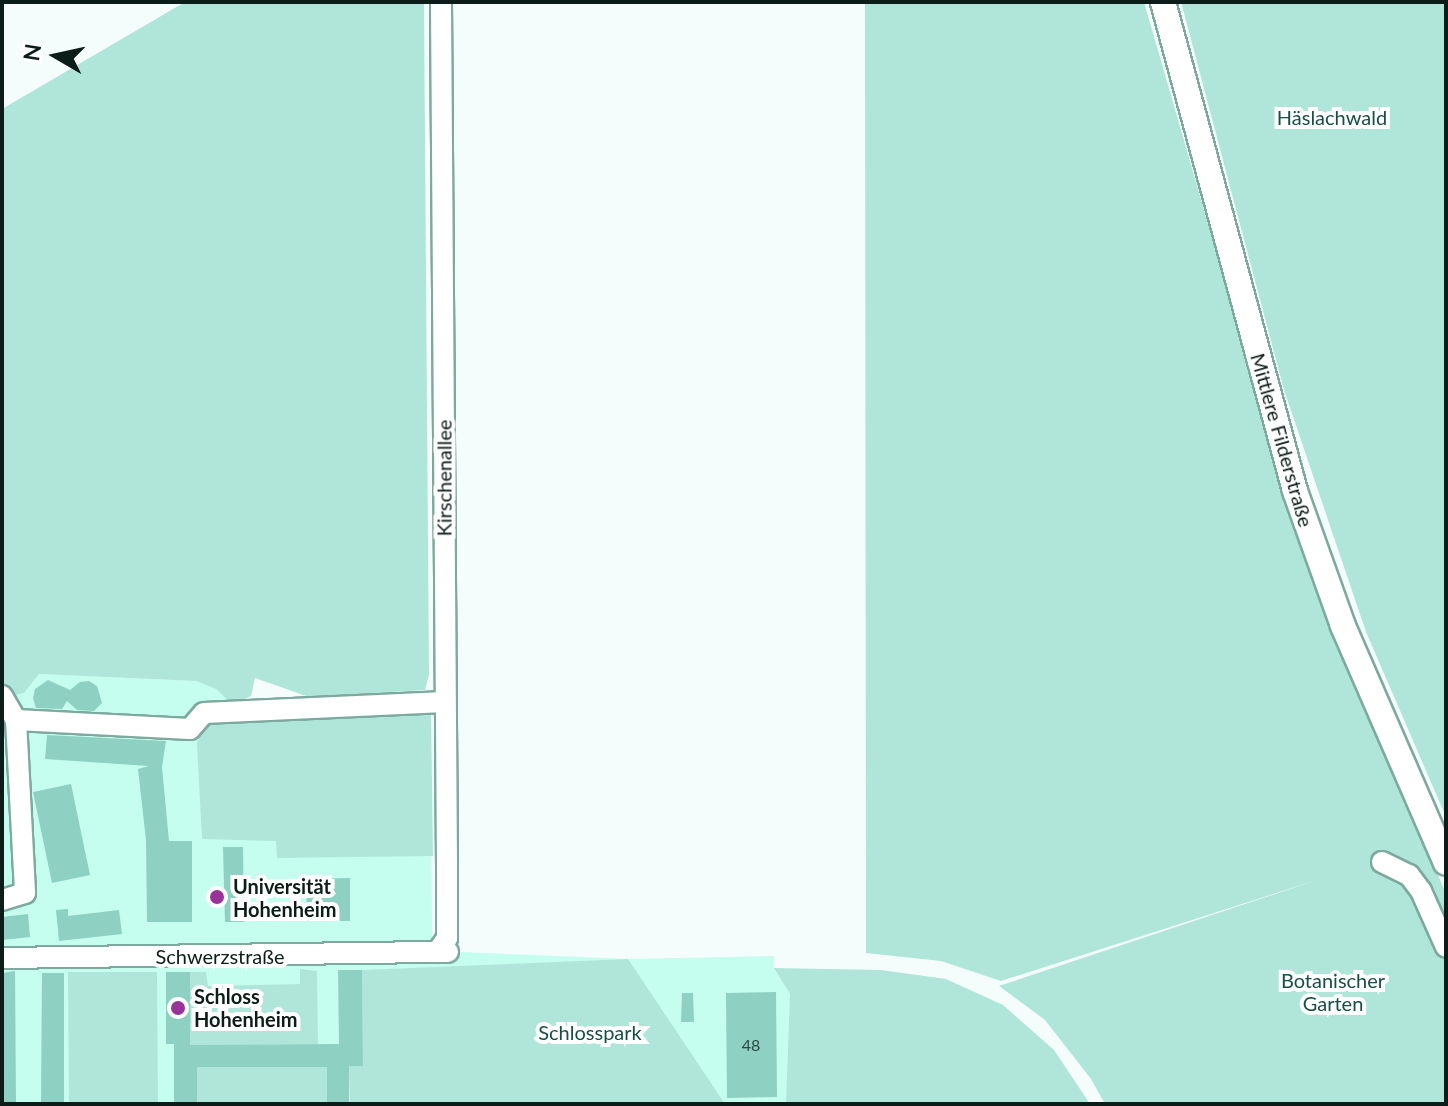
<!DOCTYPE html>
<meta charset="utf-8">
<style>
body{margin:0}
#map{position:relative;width:1448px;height:1106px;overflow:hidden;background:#f4fdfb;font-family:Lato,sans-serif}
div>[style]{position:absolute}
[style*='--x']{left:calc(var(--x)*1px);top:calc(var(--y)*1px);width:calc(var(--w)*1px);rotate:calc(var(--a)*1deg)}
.built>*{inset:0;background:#c5fdef}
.green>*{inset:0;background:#afe6d9}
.building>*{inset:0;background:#8ed0c1}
.roads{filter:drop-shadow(2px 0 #7da99e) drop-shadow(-2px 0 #7da99e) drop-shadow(0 2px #7da99e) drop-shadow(0 -2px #7da99e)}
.minor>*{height:20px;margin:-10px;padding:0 10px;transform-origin:10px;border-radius:10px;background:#fff}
.major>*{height:24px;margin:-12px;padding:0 12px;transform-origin:12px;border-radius:12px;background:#fff}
.dots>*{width:22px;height:22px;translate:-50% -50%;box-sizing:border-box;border:4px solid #fff;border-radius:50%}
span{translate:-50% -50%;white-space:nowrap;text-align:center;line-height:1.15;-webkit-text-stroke:8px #fff;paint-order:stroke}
.number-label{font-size:16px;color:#2c4a43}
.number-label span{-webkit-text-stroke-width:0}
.park-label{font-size:20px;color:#174f45}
.street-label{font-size:20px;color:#0c1d19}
.poi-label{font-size:20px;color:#0c1d19;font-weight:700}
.left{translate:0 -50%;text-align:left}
.frame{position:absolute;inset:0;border:4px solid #0c1d19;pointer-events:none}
.north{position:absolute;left:16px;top:16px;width:80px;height:80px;-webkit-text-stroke:6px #fff;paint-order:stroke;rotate:279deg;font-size:22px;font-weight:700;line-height:32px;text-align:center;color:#0c1d19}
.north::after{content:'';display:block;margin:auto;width:28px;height:36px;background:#0c1d19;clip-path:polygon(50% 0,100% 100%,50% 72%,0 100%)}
</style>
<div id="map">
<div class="built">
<div style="clip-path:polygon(39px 674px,196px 681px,216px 689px,248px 718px,431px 710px,432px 938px,438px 951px,629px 959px,774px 956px,774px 968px,790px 994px,789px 1103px,2px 1104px,2px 694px,24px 693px)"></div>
</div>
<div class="green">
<div style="clip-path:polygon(185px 2px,424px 2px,429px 675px,425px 690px,309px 697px,255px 678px,251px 696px,233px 705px,216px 689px,196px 681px,39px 674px,24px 693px,11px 696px,2px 683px,2px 109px)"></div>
<div style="clip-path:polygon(865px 2px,1144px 2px,1285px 490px,1346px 659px,1446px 894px,1446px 1104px,1105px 1104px,1091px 1079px,1045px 1020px,999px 986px,1317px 880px,1001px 981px,941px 961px,866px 953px)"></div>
<div style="clip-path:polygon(1181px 2px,1446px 2px,1446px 817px,1366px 632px,1284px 390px)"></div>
<div style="clip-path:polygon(431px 710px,433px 856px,277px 858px,276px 841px,202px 839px,197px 743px,203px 727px,209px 722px)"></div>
<div style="clip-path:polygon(628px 959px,725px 1104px,350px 1104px,349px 1066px,363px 1065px,362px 970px)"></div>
<div style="clip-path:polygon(774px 968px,881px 970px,946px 979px,1003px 1005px,1054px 1050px,1090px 1104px,786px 1104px,790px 994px)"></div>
<div style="clip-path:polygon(300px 969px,317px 971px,318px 1044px,190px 1045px,190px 972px,206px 972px,208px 986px,300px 984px)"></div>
<div style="clip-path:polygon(68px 972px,157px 972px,158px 1104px,69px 1104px)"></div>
<div style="clip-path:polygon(197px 1067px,327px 1067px,327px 1104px,197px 1104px)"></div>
</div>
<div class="building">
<div style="clip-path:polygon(48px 680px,70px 690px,80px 682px,89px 681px,97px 686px,102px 703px,94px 711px,77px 710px,67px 701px,62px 709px,36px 708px,33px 698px,35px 689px)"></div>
<div style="clip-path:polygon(47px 735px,166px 741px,162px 767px,169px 841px,192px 841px,192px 922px,147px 922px,146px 840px,138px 769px,149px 766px,45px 759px)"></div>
<div style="clip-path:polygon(71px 784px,90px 875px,52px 883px,33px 792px)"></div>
<div style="clip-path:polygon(223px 847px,243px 847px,244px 922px,225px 922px)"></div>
<div style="clip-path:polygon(350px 878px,350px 921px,307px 921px,306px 879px)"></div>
<div style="clip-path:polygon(68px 909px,68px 916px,119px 910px,122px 934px,59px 941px,56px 910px)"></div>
<div style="clip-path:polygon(28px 914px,30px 937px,2px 940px,2px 917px)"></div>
<div style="clip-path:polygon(338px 970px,362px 970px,363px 1066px,349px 1066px,349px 1104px,327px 1104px,327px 1067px,197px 1067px,197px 1104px,174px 1104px,174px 1044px,166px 1044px,166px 972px,190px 972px,190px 1045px,339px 1044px)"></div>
<div style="clip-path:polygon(15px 971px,16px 1104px,2px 1104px,2px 973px)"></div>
<div style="clip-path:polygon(42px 973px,64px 973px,64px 1104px,41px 1104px)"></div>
<div style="clip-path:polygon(776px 992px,777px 1097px,727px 1098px,726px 993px)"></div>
<div style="clip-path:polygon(682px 993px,693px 993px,694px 1022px,681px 1022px)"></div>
</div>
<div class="roads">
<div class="minor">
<div style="--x:2;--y:696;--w:28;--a:60"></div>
<div style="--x:16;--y:720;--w:173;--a:87"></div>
<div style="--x:25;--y:893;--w:24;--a:163"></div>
<div style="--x:16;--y:720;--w:174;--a:3"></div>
<div style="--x:190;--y:729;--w:21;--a:-49"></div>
<div style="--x:204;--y:713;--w:241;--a:-2.6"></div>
<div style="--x:1382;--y:862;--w:30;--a:26"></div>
<div style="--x:1409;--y:875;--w:20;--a:53"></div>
<div style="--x:1421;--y:891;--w:61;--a:65.9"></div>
<div style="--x:438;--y:951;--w:16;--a:-55"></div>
<div style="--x:447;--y:938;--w:74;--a:-90"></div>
<div style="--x:447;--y:864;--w:862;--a:-90.4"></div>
<div style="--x:2;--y:958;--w:446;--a:-0.8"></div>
</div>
<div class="major">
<div style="--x:1163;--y:2;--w:507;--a:74.89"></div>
<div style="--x:1295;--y:491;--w:143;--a:70.4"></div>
<div style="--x:1343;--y:626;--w:258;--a:66.5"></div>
</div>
</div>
<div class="dots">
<div style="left:217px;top:897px;background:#993398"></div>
<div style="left:178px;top:1008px;background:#993398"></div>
</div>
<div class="number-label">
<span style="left:751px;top:1045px">48</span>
</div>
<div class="park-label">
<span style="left:1332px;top:117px">Häslachwald</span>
<span style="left:1333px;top:992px">Botanischer<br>Garten</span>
<span style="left:590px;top:1032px">Schlosspark</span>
</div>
<div class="street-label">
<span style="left:1282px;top:440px;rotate:74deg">Mittlere Filderstraße</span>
<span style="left:444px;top:478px;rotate:-90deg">Kirschenallee</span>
<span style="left:220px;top:956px">Schwerzstraße</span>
</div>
<div class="poi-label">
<span class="left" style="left:233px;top:898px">Universität<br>Hohenheim</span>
<span class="left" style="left:194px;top:1008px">Schloss<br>Hohenheim</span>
</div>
<div class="frame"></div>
<div class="north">N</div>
</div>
